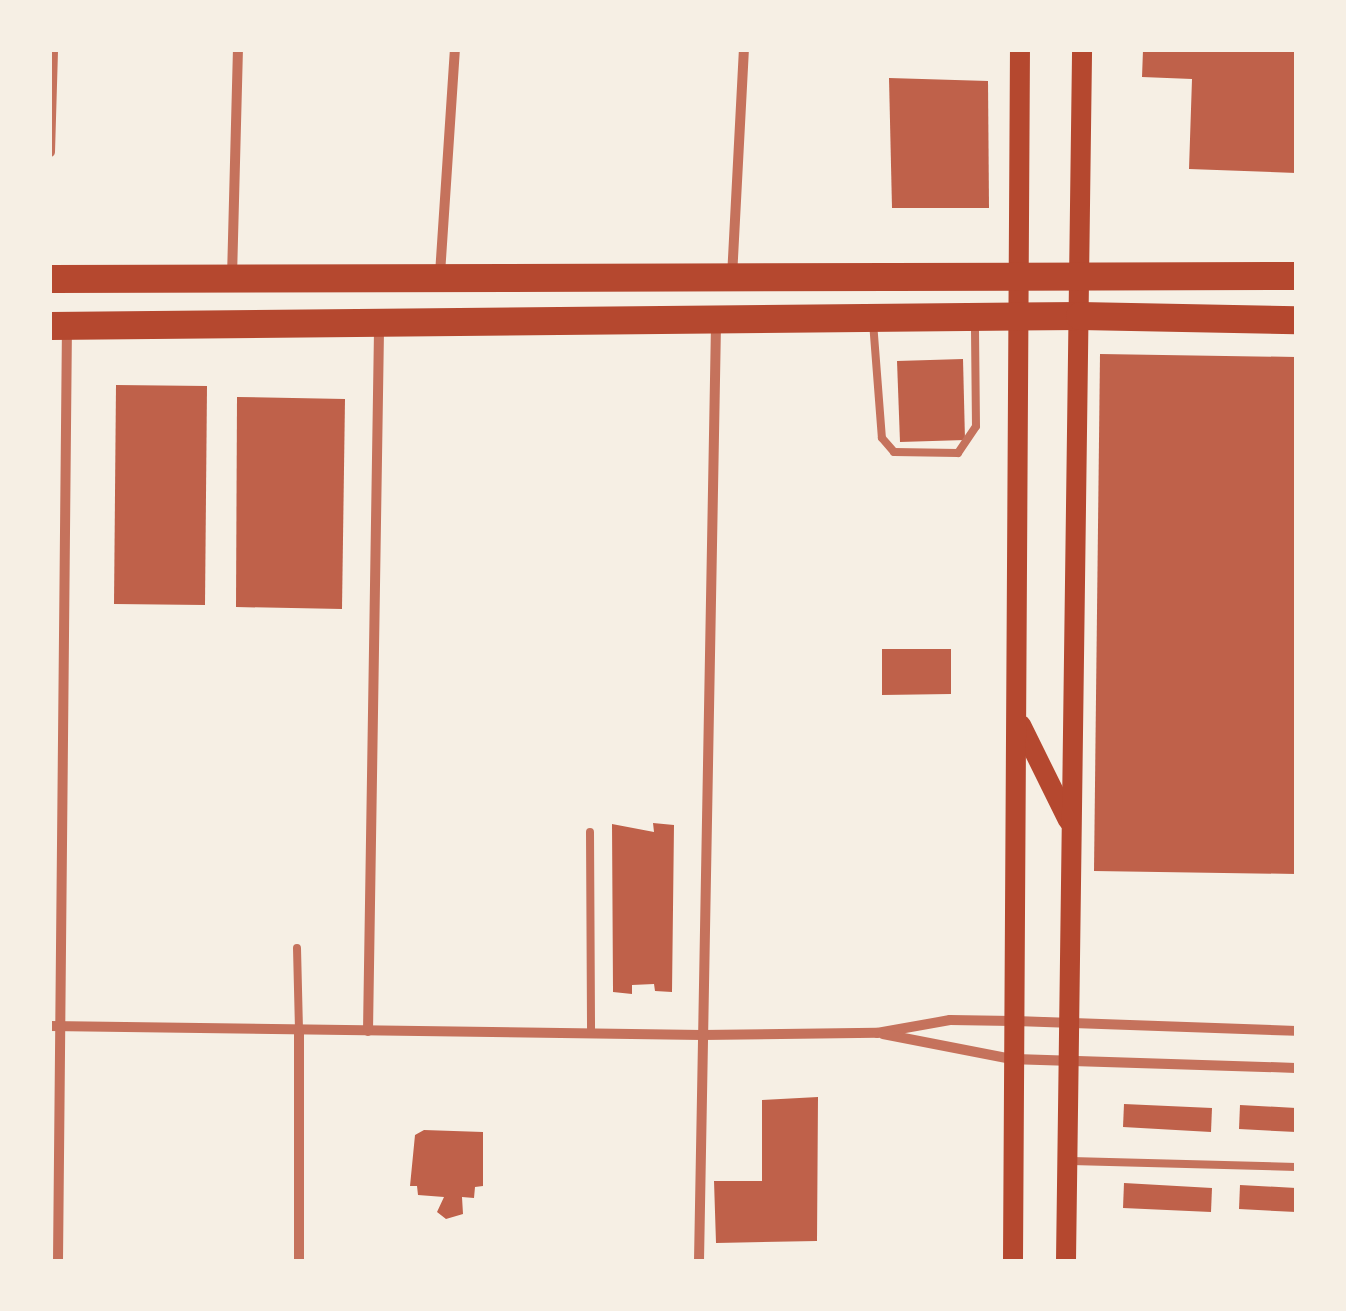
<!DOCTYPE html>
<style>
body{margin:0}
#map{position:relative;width:1346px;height:1311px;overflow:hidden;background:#f6efe4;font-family:Signika,sans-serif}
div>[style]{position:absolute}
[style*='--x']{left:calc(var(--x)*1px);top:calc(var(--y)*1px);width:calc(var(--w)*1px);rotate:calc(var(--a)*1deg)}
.building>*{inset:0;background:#bf614a}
.service>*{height:8px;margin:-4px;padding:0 4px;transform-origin:4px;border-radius:4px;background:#c5725c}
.minor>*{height:10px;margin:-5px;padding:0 5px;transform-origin:5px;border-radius:5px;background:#c5725c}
.secondary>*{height:20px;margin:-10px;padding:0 10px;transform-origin:10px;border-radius:10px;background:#b5482f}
.trunk>*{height:28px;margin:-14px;padding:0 14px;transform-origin:14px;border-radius:14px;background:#b5482f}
span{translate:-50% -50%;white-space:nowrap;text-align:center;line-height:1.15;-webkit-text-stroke:10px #f6efe4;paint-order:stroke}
.frame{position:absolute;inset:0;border:52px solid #f6efe4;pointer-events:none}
</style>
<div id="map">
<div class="building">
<div style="clip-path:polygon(1143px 50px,1296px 50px,1296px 173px,1189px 169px,1192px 79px,1142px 77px)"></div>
<div style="clip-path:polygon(889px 78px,988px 81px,989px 208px,892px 208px)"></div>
<div style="clip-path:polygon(1100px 354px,1296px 357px,1296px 874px,1094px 871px)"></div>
<div style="clip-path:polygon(963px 359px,965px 440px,900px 442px,897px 361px)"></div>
<div style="clip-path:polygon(116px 385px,207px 386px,205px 605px,114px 604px)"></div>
<div style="clip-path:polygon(237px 397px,345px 399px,342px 609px,236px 607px)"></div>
<div style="clip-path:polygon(882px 649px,951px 649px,951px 694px,882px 695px)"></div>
<div style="clip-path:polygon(653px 823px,674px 825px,672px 992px,655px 991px,654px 984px,632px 985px,632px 994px,613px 992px,612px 824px,654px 832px)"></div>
<div style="clip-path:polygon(818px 1097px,817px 1241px,716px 1243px,714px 1181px,762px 1181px,762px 1100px)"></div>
<div style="clip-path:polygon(1124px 1104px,1212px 1108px,1211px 1132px,1123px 1127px)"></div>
<div style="clip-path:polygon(1240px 1105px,1296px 1108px,1296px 1132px,1239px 1129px)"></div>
<div style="clip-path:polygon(424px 1130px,483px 1132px,483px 1186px,475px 1187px,474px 1198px,462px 1197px,463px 1214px,446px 1219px,437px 1212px,444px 1197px,418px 1195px,417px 1186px,410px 1186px,415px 1135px)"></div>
<div style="clip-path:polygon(1124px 1183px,1212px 1188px,1211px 1212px,1123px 1208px)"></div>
<div style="clip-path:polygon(1240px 1185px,1296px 1188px,1296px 1212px,1239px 1209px)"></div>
</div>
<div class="service">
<div style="--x:873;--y:322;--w:116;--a:85.6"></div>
<div style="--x:882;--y:438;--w:18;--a:49"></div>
<div style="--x:894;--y:452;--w:64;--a:0.9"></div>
<div style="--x:958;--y:453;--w:32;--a:-56"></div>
<div style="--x:976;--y:426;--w:104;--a:-90.6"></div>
<div style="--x:590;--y:832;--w:202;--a:89.7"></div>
<div style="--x:297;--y:948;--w:81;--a:88.6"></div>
<div style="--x:1071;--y:1161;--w:225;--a:1.5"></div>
</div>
<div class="minor">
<div style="--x:50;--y:152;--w:102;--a:-88.3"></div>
<div style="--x:440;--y:274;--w:225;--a:-86.2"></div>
<div style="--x:232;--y:277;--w:227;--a:-88.5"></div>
<div style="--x:732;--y:277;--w:227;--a:-87"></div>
<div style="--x:50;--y:1026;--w:652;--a:0.79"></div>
<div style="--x:702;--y:1035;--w:175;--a:-0.7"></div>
<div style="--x:877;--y:1033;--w:74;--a:-10.1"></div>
<div style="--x:950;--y:1020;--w:63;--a:0.9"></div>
<div style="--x:1013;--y:1021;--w:283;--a:2"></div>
<div style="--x:368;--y:1031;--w:704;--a:-89.1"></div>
<div style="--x:883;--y:1034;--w:131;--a:11"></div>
<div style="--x:1012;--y:1059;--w:284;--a:1.8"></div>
<div style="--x:58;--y:1261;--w:934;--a:-89.45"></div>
<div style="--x:299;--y:1261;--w:232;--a:-90"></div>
<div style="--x:699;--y:1261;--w:937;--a:-88.96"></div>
</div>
<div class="secondary">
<div style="--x:1021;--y:725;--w:106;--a:63.7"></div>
<div style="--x:1013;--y:1261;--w:1211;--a:-89.67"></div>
<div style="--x:1066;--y:1261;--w:1211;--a:-89.24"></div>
</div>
<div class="trunk">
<div style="--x:50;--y:279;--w:1246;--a:-0.14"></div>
<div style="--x:50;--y:326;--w:1030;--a:-0.56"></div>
<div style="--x:1080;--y:316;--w:216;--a:1.1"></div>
</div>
<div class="frame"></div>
</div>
